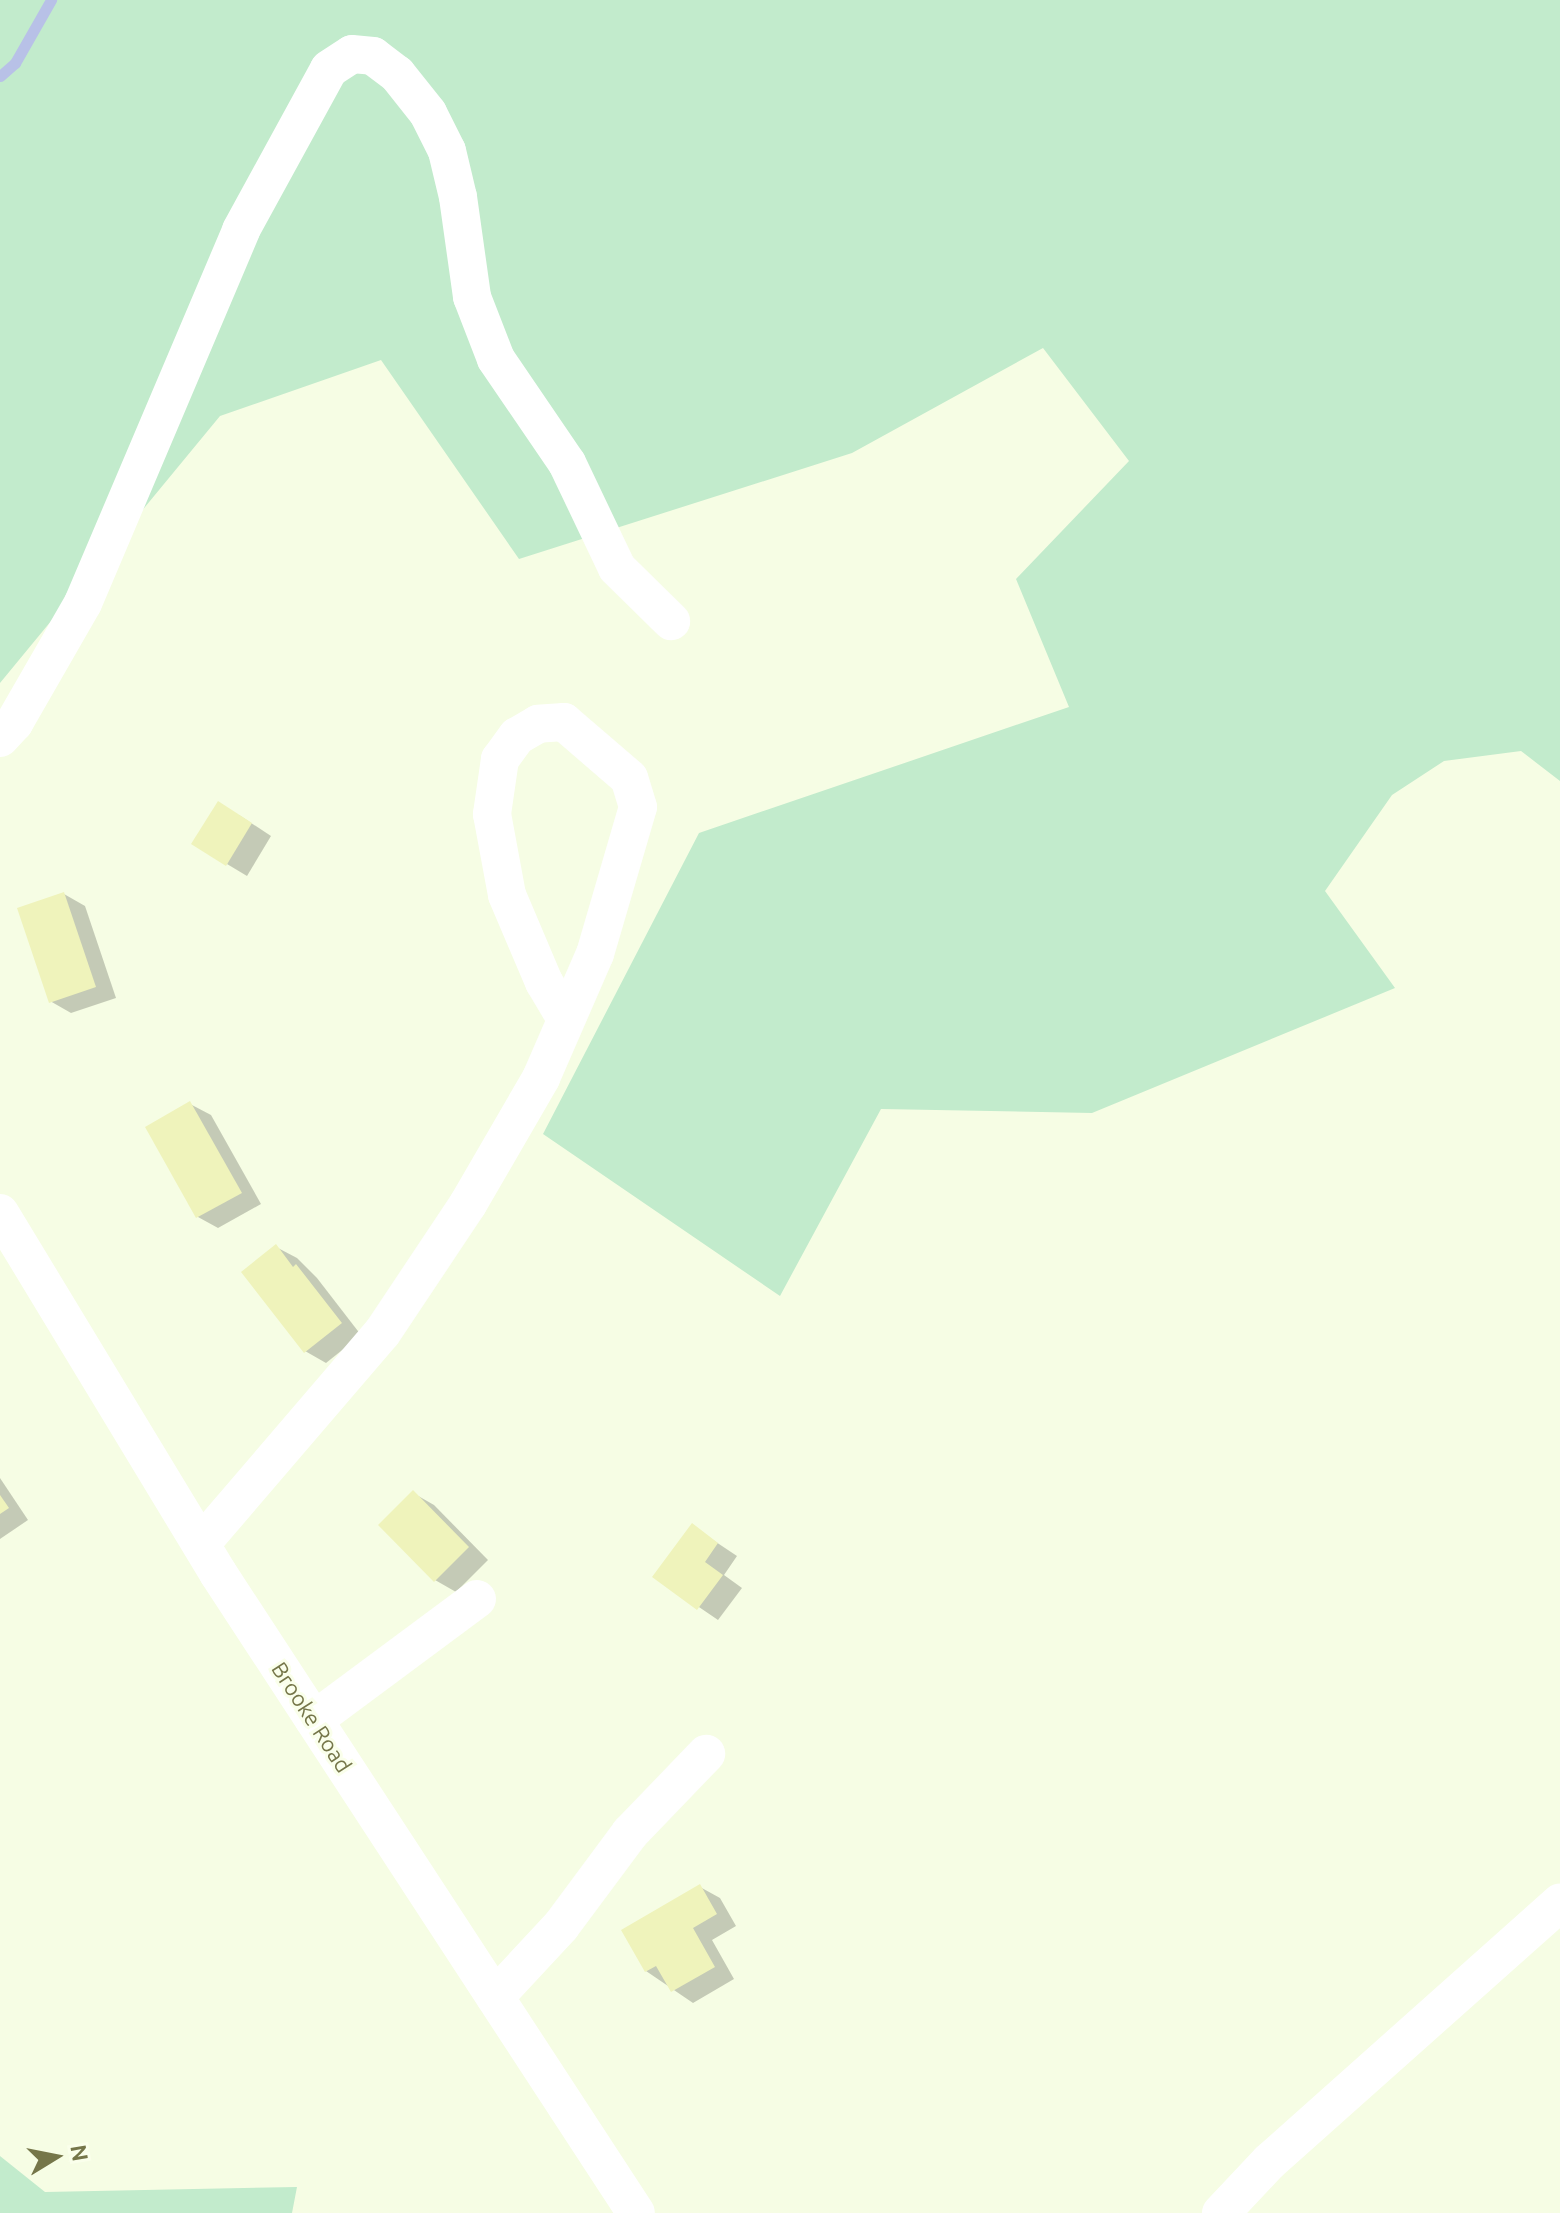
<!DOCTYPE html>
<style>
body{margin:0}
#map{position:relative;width:1560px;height:2213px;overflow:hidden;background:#f6fde4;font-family:Ubuntu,sans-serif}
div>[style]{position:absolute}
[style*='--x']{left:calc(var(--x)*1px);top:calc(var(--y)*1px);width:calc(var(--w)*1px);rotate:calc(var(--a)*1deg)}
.green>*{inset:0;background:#c2ebcc}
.shadow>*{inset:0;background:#0003}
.stream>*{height:11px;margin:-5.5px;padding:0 5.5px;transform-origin:5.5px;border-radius:5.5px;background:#b8c1e7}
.building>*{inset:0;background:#eff3bb}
.minor>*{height:38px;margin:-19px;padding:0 19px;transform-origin:19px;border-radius:19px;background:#fff}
span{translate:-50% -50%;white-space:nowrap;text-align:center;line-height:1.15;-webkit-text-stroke:6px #faffeb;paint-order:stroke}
.street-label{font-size:22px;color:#757649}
.north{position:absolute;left:16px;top:2117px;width:80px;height:80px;-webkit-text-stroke:6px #faffeb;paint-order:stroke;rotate:80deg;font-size:22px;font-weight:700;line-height:32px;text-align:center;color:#757649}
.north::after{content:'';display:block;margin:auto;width:28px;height:36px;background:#757649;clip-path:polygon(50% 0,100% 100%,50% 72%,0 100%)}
</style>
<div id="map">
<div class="green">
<div style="clip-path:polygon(0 0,1560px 0,1560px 781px,1521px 751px,1444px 761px,1392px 795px,1325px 891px,1395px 988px,1092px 1113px,881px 1109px,780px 1296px,543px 1134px,699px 833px,1069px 707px,1016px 579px,1129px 461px,1043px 348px,852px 453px,519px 559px,381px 360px,220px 416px,0 683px)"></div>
<div style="clip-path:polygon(0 2156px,45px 2192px,297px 2187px,292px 2213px,0 2213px)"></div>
</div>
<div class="shadow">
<div style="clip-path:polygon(239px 815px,271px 836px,247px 876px,227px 864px)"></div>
<div style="clip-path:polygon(64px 894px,85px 906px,116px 998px,71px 1013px,50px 1001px)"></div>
<div style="clip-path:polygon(190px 1104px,211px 1115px,261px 1204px,218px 1228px,198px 1217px)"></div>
<div style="clip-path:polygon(276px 1247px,297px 1258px,317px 1278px,361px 1335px,326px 1363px,305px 1351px)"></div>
<div style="clip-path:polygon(0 1478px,28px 1520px,0 1539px)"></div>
<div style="clip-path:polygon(413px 1493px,434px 1505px,488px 1560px,456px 1592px,435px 1580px)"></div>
<div style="clip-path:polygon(692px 1526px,737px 1556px,724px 1575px,742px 1588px,718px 1620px,655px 1577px)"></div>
<div style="clip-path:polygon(700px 1887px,720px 1898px,736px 1926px,712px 1940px,734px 1979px,693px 2003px,646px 1971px)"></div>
</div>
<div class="stream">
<div style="--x:0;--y:76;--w:20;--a:-41"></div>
<div style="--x:15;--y:63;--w:73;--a:-60.3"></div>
</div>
<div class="building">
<div style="clip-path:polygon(218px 801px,252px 823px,226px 866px,191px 844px)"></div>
<div style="clip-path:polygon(64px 892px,96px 987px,49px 1003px,17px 908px)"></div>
<div style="clip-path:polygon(190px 1101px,242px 1193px,196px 1218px,145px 1127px)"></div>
<div style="clip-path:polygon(276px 1244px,293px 1267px,296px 1264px,342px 1323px,304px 1353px,241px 1272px)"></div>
<div style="clip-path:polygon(413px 1490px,469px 1547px,434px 1582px,378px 1525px)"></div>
<div style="clip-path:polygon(0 1495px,9px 1508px,0 1514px)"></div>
<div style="clip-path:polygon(692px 1523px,718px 1543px,705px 1562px,723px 1575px,697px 1610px,652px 1577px)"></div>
<div style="clip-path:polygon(700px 1884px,717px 1914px,693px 1928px,715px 1967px,671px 1992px,656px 1966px,645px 1972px,621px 1930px)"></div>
</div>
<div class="minor">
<div style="--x:0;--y:738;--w:21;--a:-47"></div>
<div style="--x:14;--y:723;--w:138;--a:-60.1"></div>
<div style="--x:83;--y:603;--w:405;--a:-67"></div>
<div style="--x:241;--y:230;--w:183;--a:-61.3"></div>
<div style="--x:329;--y:69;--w:27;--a:-33"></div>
<div style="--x:352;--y:54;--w:21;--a:5"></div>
<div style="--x:373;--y:56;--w:30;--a:37"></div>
<div style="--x:397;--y:74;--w:50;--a:51.5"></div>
<div style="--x:428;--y:113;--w:42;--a:63.4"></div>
<div style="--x:447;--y:151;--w:47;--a:76.6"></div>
<div style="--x:458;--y:197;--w:101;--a:82"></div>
<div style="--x:472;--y:297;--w:66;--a:68.8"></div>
<div style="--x:496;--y:359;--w:126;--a:55.7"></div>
<div style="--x:567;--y:463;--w:116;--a:64.5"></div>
<div style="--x:617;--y:568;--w:76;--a:44.5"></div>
<div style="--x:0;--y:1213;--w:421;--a:58.8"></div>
<div style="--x:218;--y:1573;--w:764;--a:56.85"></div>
<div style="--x:201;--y:1544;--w:278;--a:-49.4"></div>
<div style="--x:382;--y:1333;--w:155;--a:-56.3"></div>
<div style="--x:468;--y:1204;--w:146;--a:-59.9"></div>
<div style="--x:541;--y:1078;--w:135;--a:-66.5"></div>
<div style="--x:595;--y:954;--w:153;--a:-73.7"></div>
<div style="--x:638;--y:807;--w:30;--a:-107"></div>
<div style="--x:629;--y:778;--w:86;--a:-139.3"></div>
<div style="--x:564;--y:722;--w:26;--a:176"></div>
<div style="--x:538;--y:724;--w:24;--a:150"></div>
<div style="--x:517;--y:736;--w:29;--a:126"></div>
<div style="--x:500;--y:759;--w:56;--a:98.3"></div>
<div style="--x:492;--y:814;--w:82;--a:79.5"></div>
<div style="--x:507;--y:895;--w:95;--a:67"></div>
<div style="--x:544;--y:982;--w:43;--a:59.3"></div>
<div style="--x:314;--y:1720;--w:203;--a:-36.6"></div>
<div style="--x:495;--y:1997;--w:97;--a:-47.1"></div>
<div style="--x:561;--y:1926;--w:116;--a:-53.4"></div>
<div style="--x:630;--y:1833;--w:110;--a:-46.1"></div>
<div style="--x:1221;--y:2213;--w:70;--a:-46.7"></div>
<div style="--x:1269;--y:2162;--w:390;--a:-41.7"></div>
</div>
<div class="street-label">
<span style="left:312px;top:1717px;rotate:57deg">Brooke Road</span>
</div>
<div class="north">N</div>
</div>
